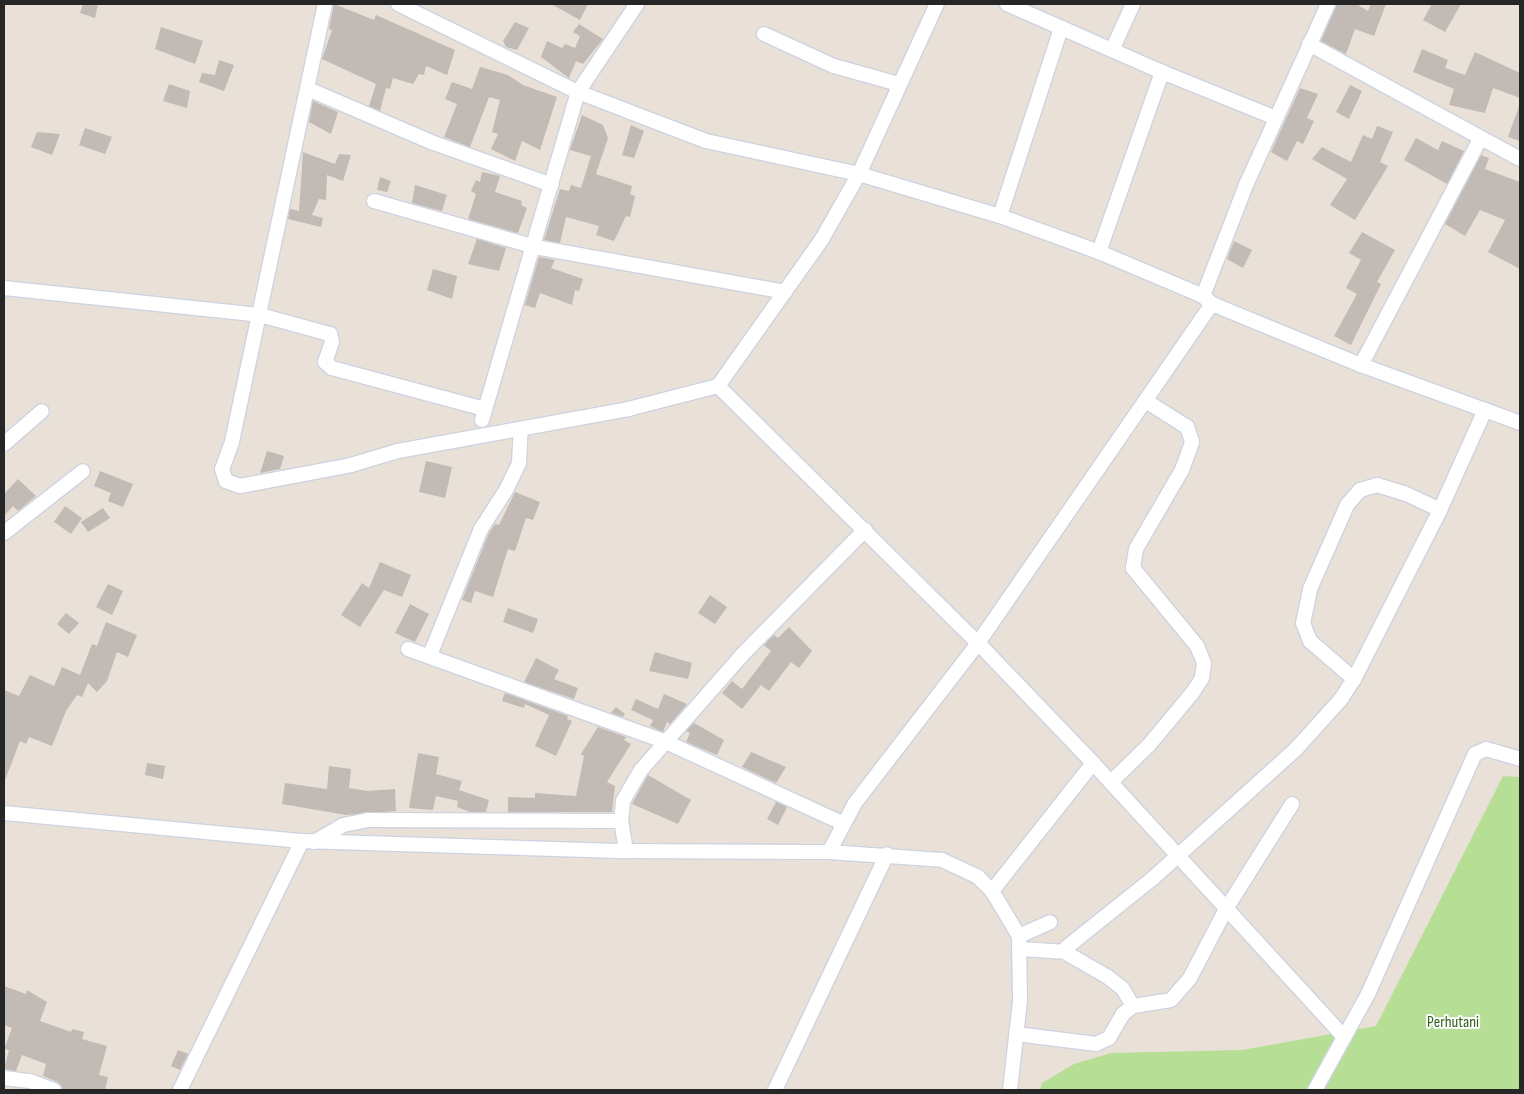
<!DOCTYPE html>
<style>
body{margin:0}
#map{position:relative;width:1524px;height:1094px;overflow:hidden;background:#e9e0d8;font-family:"Sofia Sans Condensed",sans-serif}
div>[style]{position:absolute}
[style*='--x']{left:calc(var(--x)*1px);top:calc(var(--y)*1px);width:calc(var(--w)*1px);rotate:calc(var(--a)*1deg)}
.green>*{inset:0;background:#b6df95}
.building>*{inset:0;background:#c1bab5}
.roads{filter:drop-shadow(1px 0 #cdd3e0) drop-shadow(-1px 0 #cdd3e0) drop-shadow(0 1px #cdd3e0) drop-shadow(0 -1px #cdd3e0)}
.minor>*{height:14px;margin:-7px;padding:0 7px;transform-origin:7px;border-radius:7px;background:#fff}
span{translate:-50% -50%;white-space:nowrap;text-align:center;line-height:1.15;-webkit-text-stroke:4px #fff;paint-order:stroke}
.park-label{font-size:16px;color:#30601a}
.frame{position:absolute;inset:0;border:5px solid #262626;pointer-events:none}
</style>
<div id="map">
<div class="green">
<div style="clip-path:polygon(1503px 776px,1520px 777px,1520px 1090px,1040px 1090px,1042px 1083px,1074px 1064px,1111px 1053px,1242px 1050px,1376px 1026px)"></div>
</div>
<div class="building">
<div style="clip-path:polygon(83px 4px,98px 4px,95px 18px,80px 13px)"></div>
<div style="clip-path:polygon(334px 4px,374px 20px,376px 15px,455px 50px,447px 75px,426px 66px,424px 75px,419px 74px,413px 84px,393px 78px,390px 89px,386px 88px,380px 111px,369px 106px,376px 84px,322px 59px,332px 30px,329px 29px)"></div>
<div style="clip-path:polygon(551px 4px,588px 4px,580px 20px)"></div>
<div style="clip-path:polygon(1337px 4px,1356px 4px,1368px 11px,1371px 4px,1386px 4px,1374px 36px,1355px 29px,1346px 54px,1321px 41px)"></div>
<div style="clip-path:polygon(1432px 4px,1461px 4px,1445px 32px,1423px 20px)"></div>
<div style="clip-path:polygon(515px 22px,529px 28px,517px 50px,506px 47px,503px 41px)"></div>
<div style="clip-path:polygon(579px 24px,603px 39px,583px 64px,576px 61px,569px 78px,541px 57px,547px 41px,562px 48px,565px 44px,575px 48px,580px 36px,573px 32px)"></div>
<div style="clip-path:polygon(161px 27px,203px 41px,195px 64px,155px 49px)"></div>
<div style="clip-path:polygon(1422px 49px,1448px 60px,1445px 68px,1465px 75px,1475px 52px,1520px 73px,1520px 98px,1493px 88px,1485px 113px,1449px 105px,1454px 89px,1413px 72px)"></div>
<div style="clip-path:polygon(219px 60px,234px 65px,224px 91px,199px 82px,202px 73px,215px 75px)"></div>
<div style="clip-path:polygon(480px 67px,508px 75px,523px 85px,557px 97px,540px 150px,522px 141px,515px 161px,491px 149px,498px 134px,492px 132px,500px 100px,489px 97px,470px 147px,444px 137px,457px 104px,445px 99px,452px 82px,472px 89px)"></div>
<div style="clip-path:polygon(169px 84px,190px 91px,187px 108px,163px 101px)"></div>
<div style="clip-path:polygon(1350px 85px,1362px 91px,1349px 119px,1336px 112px)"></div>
<div style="clip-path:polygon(1300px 88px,1318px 94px,1307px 118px,1314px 121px,1303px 144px,1297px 141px,1287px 161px,1271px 152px)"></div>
<div style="clip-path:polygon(313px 101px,338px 112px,331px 134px,309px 122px)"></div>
<div style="clip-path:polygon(1519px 106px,1520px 106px,1520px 141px,1508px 137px)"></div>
<div style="clip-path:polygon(582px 115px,603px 125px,608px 138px,596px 174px,632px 186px,630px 194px,635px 196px,630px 217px,626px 216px,614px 241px,596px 235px,599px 226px,566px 217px,560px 243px,544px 240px,560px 189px,569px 191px,571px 185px,581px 188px,591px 156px,570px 150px)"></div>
<div style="clip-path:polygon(631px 125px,644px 131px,634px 158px,622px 155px)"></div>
<div style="clip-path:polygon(1377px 126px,1393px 132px,1380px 162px,1388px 166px,1355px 220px,1330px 205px,1347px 179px,1312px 159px,1322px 147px,1351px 162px,1363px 135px,1372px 139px)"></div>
<div style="clip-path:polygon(85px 128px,112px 137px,105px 154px,79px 145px)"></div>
<div style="clip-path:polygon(37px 132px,60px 134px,52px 155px,31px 147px)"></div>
<div style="clip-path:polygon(1416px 138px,1438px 150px,1442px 141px,1464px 151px,1447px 184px,1404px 160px)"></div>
<div style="clip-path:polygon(303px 152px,335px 164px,339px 154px,351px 155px,343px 181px,327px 175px,326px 200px,319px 199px,312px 215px,323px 218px,321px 227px,288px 219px,290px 209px,299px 211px)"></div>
<div style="clip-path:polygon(1481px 155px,1489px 158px,1485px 169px,1520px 182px,1520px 269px,1488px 252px,1505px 220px,1480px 210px,1465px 236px,1445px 224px)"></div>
<div style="clip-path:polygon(482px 172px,500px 176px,495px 192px,522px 201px,521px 205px,527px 208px,518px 233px,468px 219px,476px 194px,471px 191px,476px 180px,480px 182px)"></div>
<div style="clip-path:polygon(380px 177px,391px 181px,387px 192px,377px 190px)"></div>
<div style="clip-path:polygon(415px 185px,447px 195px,442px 211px,412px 203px)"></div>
<div style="clip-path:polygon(1362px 232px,1395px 250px,1377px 282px,1381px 284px,1351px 345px,1334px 336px,1357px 294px,1346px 288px,1361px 260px,1349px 253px)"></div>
<div style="clip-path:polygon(477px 239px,506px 248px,499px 271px,468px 264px)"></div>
<div style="clip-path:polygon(1234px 241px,1252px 250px,1243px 268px,1227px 259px)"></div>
<div style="clip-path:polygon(539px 257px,555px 260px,551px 268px,583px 279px,579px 291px,575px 290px,572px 305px,540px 293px,535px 308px,525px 305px)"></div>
<div style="clip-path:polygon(433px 269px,457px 276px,452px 299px,427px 290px)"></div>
<div style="clip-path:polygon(267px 451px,284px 456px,280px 469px,260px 473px)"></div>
<div style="clip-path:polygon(426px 461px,452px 467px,445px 498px,419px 492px)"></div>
<div style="clip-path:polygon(100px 471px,133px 484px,123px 507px,108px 501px,111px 493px,94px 486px)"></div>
<div style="clip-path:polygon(18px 479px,36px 496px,18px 511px,13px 506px,4px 516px,4px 494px)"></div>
<div style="clip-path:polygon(515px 492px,540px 502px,533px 520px,526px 518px,515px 551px,508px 549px,493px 597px,475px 591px,471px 603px,462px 600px,489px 533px,495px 524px,499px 525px)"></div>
<div style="clip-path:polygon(65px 506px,82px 518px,71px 534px,54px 522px)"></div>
<div style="clip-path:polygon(103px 508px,110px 518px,88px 532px,81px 522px)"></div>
<div style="clip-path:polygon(380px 562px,411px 575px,402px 597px,384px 590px,360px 627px,341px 615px,362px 583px,369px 588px)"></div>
<div style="clip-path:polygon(108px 584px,123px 591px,112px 615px,96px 607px)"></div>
<div style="clip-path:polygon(710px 595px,727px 607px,715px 624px,698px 613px)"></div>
<div style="clip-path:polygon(410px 604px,429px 614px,415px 642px,395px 633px)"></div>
<div style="clip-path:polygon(508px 608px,538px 619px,533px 633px,503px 622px)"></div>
<div style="clip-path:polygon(66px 613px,79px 623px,69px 634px,57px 624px)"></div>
<div style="clip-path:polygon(106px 622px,137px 635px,128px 657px,117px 652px,107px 681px,97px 692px,88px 683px,82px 697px,77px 695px,66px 711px,52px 746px,29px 737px,26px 744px,20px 741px,4px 783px,4px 690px,19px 696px,30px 675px,54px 686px,62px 667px,80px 675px,92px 644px,97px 646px)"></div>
<div style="clip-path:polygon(789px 627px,812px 651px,799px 668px,791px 662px,769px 691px,761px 685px,742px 709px,722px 693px,732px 681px,742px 689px,771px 651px,764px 645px,774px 635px,778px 638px)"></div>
<div style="clip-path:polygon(655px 652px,692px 663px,688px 679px,649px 671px)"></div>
<div style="clip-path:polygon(536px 658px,559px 670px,554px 679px,578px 688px,574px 699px,524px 682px)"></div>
<div style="clip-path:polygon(505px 693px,568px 716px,567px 719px,572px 721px,556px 756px,535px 746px,549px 715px,525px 704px,524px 708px,502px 701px)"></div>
<div style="clip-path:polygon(664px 694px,687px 704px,670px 724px,667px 722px,663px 732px,650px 726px,653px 720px,631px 710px,636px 699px,658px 709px)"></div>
<div style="clip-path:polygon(616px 707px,625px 714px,623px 717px,611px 713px)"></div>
<div style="clip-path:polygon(694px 723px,724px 740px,717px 755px,686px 742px,690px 733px,686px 731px)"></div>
<div style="clip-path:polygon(598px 727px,626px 737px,624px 740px,631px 744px,607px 782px,615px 786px,612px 812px,508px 812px,508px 797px,535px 798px,535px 793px,576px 796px,584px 756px,581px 754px)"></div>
<div style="clip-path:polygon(751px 752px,786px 767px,776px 783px,742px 767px)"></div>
<div style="clip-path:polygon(418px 753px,439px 757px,436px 774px,462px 781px,459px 790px,489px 800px,486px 812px,470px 812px,457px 807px,458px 801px,436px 796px,433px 810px,409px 808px)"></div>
<div style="clip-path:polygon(147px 763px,165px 766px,163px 779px,145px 775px)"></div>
<div style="clip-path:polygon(329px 766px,351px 769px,349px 788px,367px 791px,395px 789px,396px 811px,346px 815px,282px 804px,285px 783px,327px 789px)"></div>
<div style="clip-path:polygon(648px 775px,691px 800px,678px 824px,632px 804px)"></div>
<div style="clip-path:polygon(776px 802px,787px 807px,778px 825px,767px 819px)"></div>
<div style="clip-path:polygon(4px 986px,26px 994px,27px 990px,47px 1002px,40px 1021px,71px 1032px,72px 1029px,84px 1032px,82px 1039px,107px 1046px,99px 1075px,108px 1077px,105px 1090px,63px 1090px,58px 1082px,43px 1076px,46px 1064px,22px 1055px,16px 1071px,4px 1069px,9px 1050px,4px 1049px,12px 1028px,4px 1025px)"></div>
<div style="clip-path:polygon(178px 1050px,188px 1054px,180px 1070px,171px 1066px)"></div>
</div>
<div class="roads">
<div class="minor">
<div style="--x:325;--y:4;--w:448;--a:102"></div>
<div style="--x:232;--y:442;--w:29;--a:110"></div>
<div style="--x:222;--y:469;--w:13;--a:72"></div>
<div style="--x:226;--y:481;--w:15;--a:20"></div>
<div style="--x:240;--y:486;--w:113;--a:-10.7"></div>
<div style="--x:351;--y:465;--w:49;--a:-16.6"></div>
<div style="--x:398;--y:451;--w:234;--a:-10.3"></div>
<div style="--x:628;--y:409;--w:93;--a:-14.3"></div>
<div style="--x:718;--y:386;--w:180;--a:-54.7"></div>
<div style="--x:822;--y:239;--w:75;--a:-60.4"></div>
<div style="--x:859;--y:174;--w:187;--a:-65.4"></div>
<div style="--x:398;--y:4;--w:200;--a:26.1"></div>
<div style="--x:578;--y:92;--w:56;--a:21"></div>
<div style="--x:630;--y:112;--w:81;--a:20.9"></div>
<div style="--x:706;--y:141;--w:157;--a:12.2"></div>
<div style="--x:859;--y:174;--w:147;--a:16.6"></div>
<div style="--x:1000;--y:216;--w:105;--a:20"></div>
<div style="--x:1099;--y:252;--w:113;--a:22.9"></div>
<div style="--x:1203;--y:296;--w:12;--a:42"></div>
<div style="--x:1212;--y:304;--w:161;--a:22.3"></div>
<div style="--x:1361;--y:365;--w:169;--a:20"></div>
<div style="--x:1007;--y:4;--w:169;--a:23.7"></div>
<div style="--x:1162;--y:72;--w:123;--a:22"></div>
<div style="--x:764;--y:34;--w:77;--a:24.6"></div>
<div style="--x:834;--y:66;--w:67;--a:15.5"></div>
<div style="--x:1309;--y:44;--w:240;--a:28.6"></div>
<div style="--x:1112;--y:50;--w:51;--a:-65.5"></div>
<div style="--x:308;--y:89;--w:134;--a:23.3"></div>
<div style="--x:431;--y:142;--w:128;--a:19.6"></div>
<div style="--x:374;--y:201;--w:167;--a:15.9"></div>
<div style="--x:535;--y:247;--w:254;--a:10.2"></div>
<div style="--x:1000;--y:216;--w:198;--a:-72"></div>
<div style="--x:1099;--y:252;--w:191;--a:-70.7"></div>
<div style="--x:4;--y:288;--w:257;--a:6"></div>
<div style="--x:260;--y:315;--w:73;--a:15.2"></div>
<div style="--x:330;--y:334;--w:8;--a:76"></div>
<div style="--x:332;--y:342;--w:21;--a:109"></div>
<div style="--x:325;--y:362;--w:9;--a:41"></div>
<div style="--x:332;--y:368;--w:158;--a:15"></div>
<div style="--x:1203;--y:296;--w:119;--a:-68.8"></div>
<div style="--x:1246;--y:185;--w:199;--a:-65.6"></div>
<div style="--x:1361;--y:365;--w:255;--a:-62.2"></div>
<div style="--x:718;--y:386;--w:366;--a:44.7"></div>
<div style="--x:978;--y:643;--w:166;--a:46.2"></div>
<div style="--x:1093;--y:763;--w:372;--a:47.5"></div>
<div style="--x:482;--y:420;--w:342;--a:-73.7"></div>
<div style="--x:578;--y:92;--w:106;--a:-56.2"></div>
<div style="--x:4;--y:444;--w:50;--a:-41"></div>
<div style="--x:4;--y:533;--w:100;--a:-38.1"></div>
<div style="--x:408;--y:649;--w:274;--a:19.8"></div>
<div style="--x:666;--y:742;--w:194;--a:24.7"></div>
<div style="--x:430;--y:655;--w:136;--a:-68"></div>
<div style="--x:481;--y:529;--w:46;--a:-57.3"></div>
<div style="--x:506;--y:490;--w:30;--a:-64"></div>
<div style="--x:519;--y:463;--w:34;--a:-87"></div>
<div style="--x:1354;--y:679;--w:58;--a:-139.2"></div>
<div style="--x:1310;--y:641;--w:19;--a:-111"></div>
<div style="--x:1303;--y:623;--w:35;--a:-78"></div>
<div style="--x:1310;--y:589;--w:92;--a:-66.2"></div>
<div style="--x:1347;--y:505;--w:20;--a:-49"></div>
<div style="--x:1360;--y:490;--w:18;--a:-16"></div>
<div style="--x:1377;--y:485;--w:28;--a:17"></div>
<div style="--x:1404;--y:493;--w:40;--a:25"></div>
<div style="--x:1111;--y:782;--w:53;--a:-44.2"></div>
<div style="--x:1149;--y:745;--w:69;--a:-50.3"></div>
<div style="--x:1193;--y:692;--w:17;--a:-57"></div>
<div style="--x:1202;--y:678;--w:15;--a:-82"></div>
<div style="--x:1204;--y:663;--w:18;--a:-112"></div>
<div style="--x:1197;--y:646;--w:101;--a:-129.4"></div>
<div style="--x:1133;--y:568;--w:19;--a:-81"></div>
<div style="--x:1136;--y:549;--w:91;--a:-59.8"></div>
<div style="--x:1182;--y:470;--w:30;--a:-70"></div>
<div style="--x:1192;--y:442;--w:16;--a:-108"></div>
<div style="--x:1187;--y:427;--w:49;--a:-147.6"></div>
<div style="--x:4;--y:813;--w:299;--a:5.4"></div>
<div style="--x:302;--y:841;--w:324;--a:1.8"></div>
<div style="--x:626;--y:851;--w:203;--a:0.3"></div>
<div style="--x:829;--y:852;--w:113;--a:4"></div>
<div style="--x:942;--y:860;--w:40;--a:25"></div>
<div style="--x:978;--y:877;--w:20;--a:45"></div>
<div style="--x:992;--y:891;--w:52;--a:59"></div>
<div style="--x:1019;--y:936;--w:65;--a:89.1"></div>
<div style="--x:1020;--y:1001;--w:90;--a:96.4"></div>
<div style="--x:314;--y:842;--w:34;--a:-30"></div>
<div style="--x:343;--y:825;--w:25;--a:-11"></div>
<div style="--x:368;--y:820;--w:253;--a:0.2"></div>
<div style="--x:626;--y:851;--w:30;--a:-99"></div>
<div style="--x:621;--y:821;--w:20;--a:-84"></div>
<div style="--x:623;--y:801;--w:36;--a:-60"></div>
<div style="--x:641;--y:770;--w:152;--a:-48.7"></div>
<div style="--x:741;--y:656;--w:177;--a:-45.5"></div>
<div style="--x:829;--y:852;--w:55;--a:-62"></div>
<div style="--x:855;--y:803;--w:202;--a:-52.4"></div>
<div style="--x:978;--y:643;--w:412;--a:-55.4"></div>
<div style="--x:992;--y:891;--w:163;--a:-51.7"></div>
<div style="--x:1019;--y:936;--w:34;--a:-24"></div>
<div style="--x:1021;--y:949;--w:46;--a:3.7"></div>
<div style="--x:1133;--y:1006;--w:21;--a:-121"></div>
<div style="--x:1122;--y:988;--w:18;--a:-142"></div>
<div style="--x:1108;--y:977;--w:46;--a:-150.1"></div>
<div style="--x:1068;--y:954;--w:7;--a:-98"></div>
<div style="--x:1067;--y:947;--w:109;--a:-38.7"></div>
<div style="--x:1152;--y:879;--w:194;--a:-42.1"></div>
<div style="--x:1296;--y:749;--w:67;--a:-48"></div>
<div style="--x:1341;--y:699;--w:24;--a:-57"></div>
<div style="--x:1354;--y:679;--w:190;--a:-63"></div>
<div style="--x:1440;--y:510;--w:110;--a:-65.8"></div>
<div style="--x:1016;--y:1034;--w:81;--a:7.1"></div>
<div style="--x:1096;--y:1044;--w:14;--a:-25"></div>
<div style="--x:1109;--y:1038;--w:28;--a:-60"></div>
<div style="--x:1123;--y:1014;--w:13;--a:-39"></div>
<div style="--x:1133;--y:1006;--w:38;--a:-9"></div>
<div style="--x:1171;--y:1000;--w:29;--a:-49"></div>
<div style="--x:1190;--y:978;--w:78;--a:-62.4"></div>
<div style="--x:1226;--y:909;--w:124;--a:-57.8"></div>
<div style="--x:4;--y:1078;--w:26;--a:7"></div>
<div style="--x:30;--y:1081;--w:26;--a:21"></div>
<div style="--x:180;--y:1090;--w:277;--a:-63.9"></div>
<div style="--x:775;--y:1090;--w:261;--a:-64.6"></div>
<div style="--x:1315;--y:1090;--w:110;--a:-61.1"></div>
<div style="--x:1368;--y:994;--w:263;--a:-66"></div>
<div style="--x:1475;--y:754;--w:12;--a:-24"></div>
<div style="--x:1486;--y:749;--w:35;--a:16"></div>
</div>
</div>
<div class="park-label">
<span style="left:1453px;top:1023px">Perhutani</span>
</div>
<div class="frame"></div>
</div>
